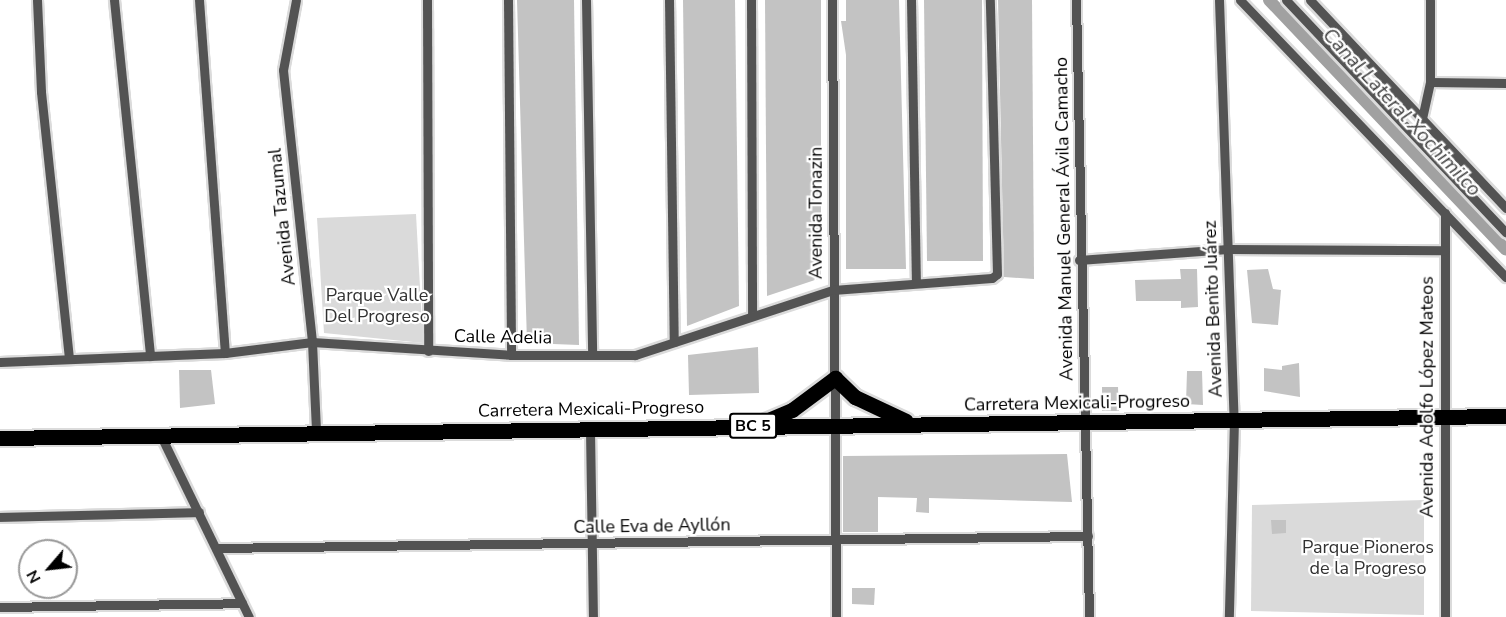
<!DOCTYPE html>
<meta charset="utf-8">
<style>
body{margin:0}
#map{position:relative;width:1506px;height:617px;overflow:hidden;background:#fff;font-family:"Nunito Sans",sans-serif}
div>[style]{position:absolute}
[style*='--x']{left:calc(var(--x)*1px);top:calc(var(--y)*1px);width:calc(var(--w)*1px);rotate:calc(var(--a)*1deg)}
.green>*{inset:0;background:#dadada}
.canal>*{height:12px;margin:-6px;padding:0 6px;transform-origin:6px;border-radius:6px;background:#a1a1a1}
.building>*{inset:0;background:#c3c3c3}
.roads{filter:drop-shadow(2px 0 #dbdbdb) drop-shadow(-2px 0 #dbdbdb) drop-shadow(0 2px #dbdbdb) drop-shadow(0 -2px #dbdbdb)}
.minor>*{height:9px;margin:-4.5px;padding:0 4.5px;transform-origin:4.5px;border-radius:4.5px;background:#535353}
.primary>*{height:15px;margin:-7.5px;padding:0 7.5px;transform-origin:7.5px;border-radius:7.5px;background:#000}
span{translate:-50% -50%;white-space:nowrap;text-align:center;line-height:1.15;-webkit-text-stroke:4.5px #fff;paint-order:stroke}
.shield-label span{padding:2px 4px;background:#fff;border:2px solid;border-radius:4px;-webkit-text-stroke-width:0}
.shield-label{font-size:16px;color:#000;font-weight:700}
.street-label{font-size:18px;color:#000}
.park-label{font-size:18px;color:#313131}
.water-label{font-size:20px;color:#424242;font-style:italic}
.north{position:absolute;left:18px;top:539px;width:60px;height:60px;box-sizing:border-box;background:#fff;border:2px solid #999;border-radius:50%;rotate:242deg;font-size:16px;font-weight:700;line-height:24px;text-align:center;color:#000}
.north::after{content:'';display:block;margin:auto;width:21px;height:27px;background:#000;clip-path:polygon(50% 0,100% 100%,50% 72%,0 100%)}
</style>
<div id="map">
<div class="green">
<div style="clip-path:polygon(416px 214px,423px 343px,324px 333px,317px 218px)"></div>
<div style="clip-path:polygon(1424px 500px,1424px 615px,1251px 611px,1252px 505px)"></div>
</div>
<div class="canal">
<div style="--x:1269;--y:0;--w:344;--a:46.5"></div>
</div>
<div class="building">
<div style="clip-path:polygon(517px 0,574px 0,579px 345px,527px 343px)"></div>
<div style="clip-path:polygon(683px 0,735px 0,739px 306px,687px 326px)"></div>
<div style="clip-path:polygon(765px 0,821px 0,821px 278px,767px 296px)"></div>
<div style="clip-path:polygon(846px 0,899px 0,906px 269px,846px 269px,846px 55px,841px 21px,846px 21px)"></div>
<div style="clip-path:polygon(924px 0,982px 0,983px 261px,927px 261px)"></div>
<div style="clip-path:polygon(998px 0,1032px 0,1034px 279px,1004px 277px)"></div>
<div style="clip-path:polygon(1180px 269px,1197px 269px,1198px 307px,1181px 308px,1181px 301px,1136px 301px,1135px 280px,1181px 279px)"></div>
<div style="clip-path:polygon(1268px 269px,1273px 289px,1281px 290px,1278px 325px,1252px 323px,1247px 270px)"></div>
<div style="clip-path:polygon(758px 347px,759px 393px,689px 395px,688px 355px)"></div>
<div style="clip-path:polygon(1299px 363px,1300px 397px,1264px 391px,1264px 368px,1282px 370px,1282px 366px)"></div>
<div style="clip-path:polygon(179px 370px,211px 370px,215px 404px,180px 408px)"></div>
<div style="clip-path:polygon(1187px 371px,1202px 371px,1203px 405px,1186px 404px)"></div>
<div style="clip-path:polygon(1102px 387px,1118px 387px,1119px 411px,1102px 411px)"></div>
<div style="clip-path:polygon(1067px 454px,1072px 502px,929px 498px,929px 513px,916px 512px,917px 498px,878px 497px,878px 532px,843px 532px,843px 456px)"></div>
<div style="clip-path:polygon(1271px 520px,1286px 520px,1286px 533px,1272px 534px)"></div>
<div style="clip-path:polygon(852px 588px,875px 588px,874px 605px,852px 604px)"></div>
</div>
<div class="roads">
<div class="minor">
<div style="--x:37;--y:0;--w:92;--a:87.5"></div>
<div style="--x:41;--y:92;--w:268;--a:84"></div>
<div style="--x:114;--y:0;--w:358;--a:84.2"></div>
<div style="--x:199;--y:0;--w:354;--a:85.8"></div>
<div style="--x:296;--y:0;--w:71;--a:100.5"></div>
<div style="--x:283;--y:70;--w:274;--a:83.9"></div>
<div style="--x:312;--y:342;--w:89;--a:87.4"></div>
<div style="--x:427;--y:0;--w:351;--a:89.8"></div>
<div style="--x:508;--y:0;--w:355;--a:89.5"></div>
<div style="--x:586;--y:0;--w:354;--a:89"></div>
<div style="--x:669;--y:0;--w:342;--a:89.2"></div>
<div style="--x:751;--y:0;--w:314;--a:89.8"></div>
<div style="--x:832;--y:0;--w:617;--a:89.63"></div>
<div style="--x:911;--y:0;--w:282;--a:89"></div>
<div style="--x:1076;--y:0;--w:617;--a:88.79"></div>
<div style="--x:1219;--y:0;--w:420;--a:88"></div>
<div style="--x:1234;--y:420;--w:197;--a:91.5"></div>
<div style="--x:1240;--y:0;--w:384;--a:46.2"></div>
<div style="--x:1286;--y:0;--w:320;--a:46.6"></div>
<div style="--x:1310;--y:0;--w:286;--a:46.7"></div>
<div style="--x:1430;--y:82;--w:76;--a:0.8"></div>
<div style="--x:1421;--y:123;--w:42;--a:-77.6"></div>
<div style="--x:1430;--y:82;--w:82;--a:-90"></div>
<div style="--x:1445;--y:213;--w:404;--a:90"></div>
<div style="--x:1079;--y:260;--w:149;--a:-4.2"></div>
<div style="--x:1228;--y:249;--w:217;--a:0.3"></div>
<div style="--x:0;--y:362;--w:225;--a:-2.3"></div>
<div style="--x:225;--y:353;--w:88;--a:-7.2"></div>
<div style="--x:312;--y:342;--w:199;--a:3.7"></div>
<div style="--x:511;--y:355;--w:124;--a:0"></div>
<div style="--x:635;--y:355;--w:208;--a:-18.2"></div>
<div style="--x:833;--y:290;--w:159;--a:-4.3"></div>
<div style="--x:992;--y:278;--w:6;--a:-39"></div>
<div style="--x:997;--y:274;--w:274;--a:-91.5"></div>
<div style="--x:590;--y:430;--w:187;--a:89.1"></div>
<div style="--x:160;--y:434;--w:203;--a:64.1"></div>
<div style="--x:0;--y:517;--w:199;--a:-1.4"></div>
<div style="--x:216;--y:548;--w:872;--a:-0.79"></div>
<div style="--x:0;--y:607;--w:242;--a:-0.9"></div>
</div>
<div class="primary">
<div style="--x:759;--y:424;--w:36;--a:-23"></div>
<div style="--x:792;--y:410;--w:54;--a:-36.7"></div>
<div style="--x:835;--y:378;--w:28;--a:44"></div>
<div style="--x:855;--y:397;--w:56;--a:25.2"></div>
<div style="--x:0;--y:438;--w:1506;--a:-0.84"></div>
</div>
</div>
<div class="shield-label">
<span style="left:753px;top:426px">BC 5</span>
</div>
<div class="street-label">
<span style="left:816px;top:213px;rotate:-90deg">Avenida Tonazin</span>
<span style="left:282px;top:217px;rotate:-96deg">Avenida Tazumal</span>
<span style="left:1064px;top:219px;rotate:-91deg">Avenida Manuel General Ávila Camacho</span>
<span style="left:1213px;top:309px;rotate:-92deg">Avenida Benito Juárez</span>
<span style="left:503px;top:337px;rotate:1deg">Calle Adelia</span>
<span style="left:1427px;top:397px;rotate:-90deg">Avenida Adolfo López Mateos</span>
<span style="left:1077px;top:403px;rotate:-1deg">Carretera Mexicali-Progreso</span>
<span style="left:591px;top:409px;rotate:-1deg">Carretera Mexicali-Progreso</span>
<span style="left:652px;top:526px;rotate:-1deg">Calle Eva de Ayllón</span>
</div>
<div class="park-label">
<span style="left:377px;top:306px">Parque Valle<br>Del Progreso</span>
<span style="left:1368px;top:558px">Parque Pioneros<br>de la Progreso</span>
</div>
<div class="water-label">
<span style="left:1402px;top:112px;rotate:47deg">Canal Lateral Xochimilco</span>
</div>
<div class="north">N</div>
</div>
